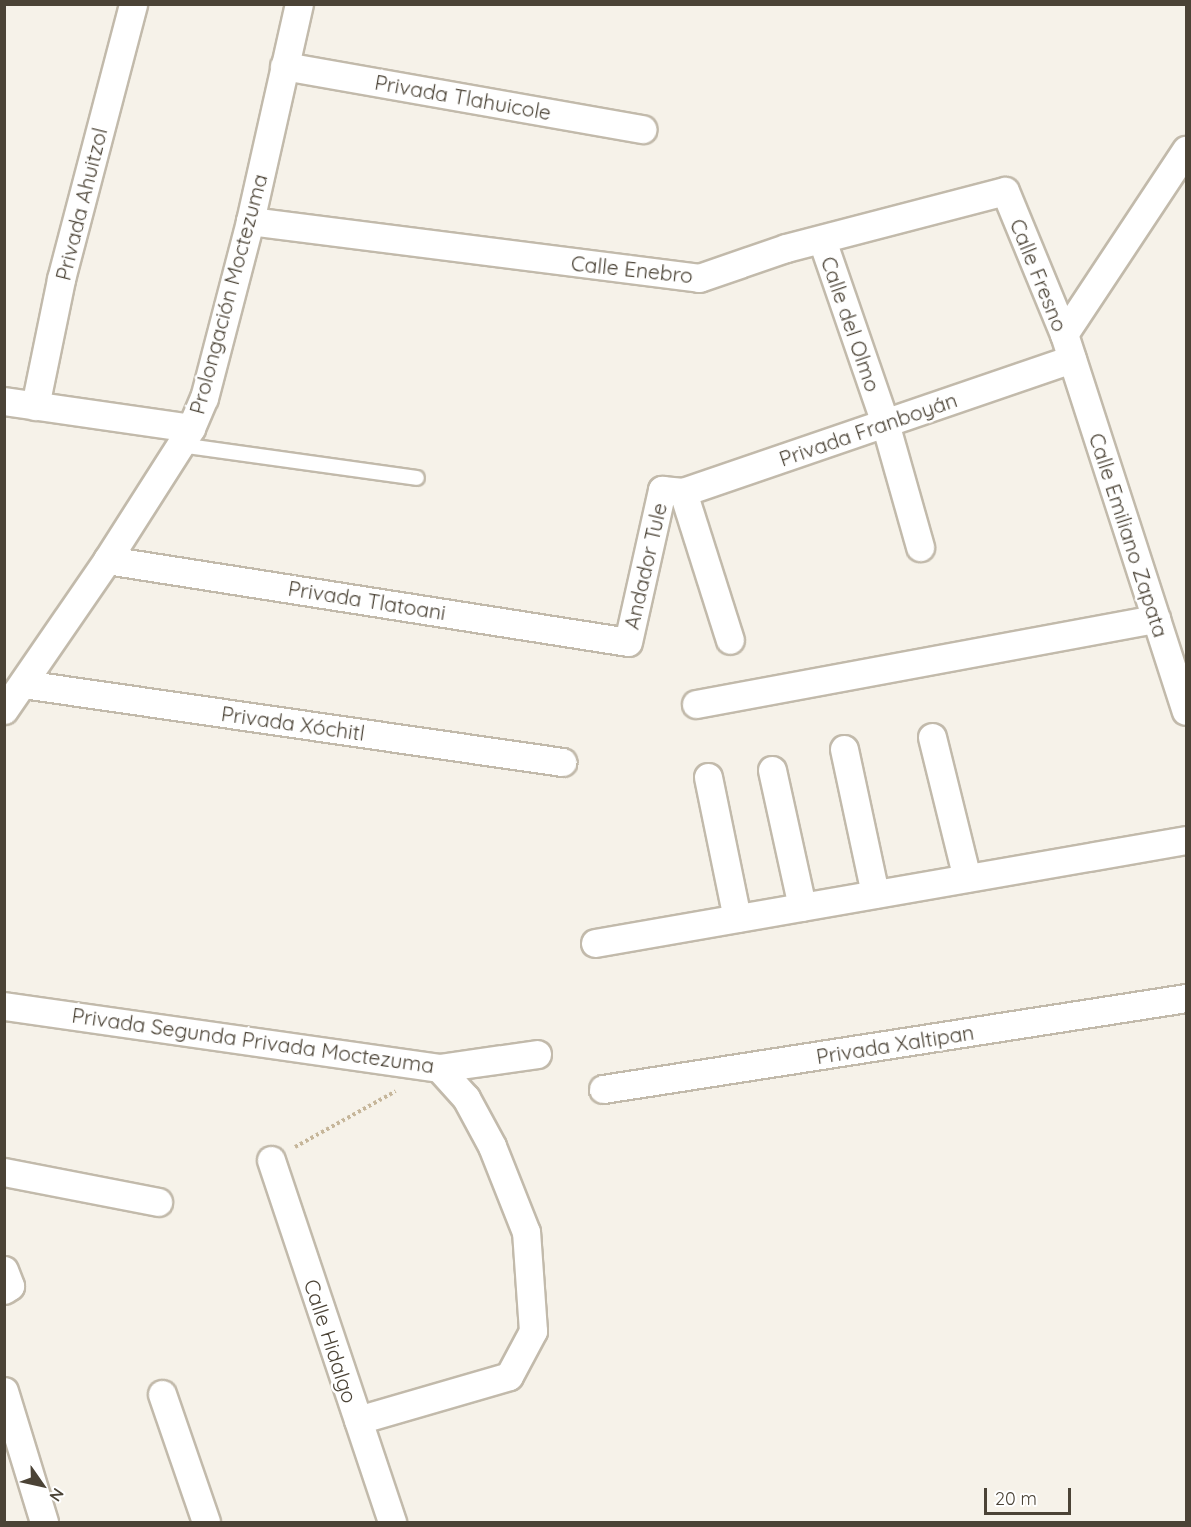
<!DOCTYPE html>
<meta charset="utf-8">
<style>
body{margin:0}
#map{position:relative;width:1191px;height:1527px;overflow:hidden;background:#f6f2e9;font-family:Quicksand,sans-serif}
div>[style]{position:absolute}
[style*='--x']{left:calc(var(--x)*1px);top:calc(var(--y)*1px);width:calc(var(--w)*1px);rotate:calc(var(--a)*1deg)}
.path>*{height:4px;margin-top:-2px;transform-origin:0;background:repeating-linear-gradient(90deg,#c6b69a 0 3px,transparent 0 6px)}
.roads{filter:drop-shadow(2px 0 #c2baab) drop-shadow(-2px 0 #c2baab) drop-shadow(0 2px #c2baab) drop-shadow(0 -2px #c2baab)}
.service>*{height:14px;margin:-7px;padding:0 7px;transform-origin:7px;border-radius:7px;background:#fff}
.minor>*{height:27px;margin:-13.5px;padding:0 13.5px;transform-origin:13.5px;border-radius:13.5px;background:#fff}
span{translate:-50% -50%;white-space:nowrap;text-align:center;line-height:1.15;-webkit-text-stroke:5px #fff;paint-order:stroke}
.street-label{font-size:21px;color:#4b4336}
.frame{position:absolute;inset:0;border:6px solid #4b4336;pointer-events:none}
.north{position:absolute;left:12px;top:1455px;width:60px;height:60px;-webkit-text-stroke:4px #fff;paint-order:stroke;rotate:124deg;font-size:16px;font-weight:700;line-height:24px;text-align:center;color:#4b4336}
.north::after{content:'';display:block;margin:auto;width:21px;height:27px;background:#4b4336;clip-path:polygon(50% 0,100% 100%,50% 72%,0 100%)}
.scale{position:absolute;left:984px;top:1488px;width:87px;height:27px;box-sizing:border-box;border:3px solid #4b4336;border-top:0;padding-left:8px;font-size:18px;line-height:21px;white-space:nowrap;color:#4b4336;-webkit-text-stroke:4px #fff;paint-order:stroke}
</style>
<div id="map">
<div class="path">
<div style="--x:295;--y:1147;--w:115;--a:-29"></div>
</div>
<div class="roads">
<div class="service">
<div style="--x:180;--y:445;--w:239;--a:7.9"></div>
</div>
<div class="minor">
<div style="--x:284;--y:66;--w:364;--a:10"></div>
<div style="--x:250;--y:221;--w:453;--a:7.2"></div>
<div style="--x:699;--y:278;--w:92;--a:-19"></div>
<div style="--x:786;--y:248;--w:226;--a:-14.6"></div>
<div style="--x:1005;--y:191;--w:155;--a:67.6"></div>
<div style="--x:1064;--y:334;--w:396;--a:72.1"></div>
<div style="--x:822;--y:240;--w:194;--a:71"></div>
<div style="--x:885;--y:423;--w:129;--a:74.2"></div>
<div style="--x:1064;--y:334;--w:221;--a:-56.5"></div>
<div style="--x:4;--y:401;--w:189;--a:8.2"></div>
<div style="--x:35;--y:406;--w:130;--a:-78.4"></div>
<div style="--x:61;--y:279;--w:284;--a:-75.3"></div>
<div style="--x:683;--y:492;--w:155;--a:72.4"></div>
<div style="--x:107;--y:560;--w:527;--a:8.94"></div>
<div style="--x:628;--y:642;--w:156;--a:-77.4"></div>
<div style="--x:662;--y:490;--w:21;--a:5"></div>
<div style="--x:683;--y:492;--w:411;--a:-18.9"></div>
<div style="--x:23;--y:684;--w:545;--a:8.23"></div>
<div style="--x:696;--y:704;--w:468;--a:-10.5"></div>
<div style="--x:4;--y:710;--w:182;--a:-55.5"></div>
<div style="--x:107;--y:560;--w:156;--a:-57.5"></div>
<div style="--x:191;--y:428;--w:33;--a:-67"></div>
<div style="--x:204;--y:398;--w:183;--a:-75.4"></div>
<div style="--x:250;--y:221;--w:222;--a:-77.3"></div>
<div style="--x:932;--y:737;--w:145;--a:76.1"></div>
<div style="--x:844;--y:749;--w:148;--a:77.9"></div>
<div style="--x:772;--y:770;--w:140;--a:77.6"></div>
<div style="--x:708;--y:777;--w:144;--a:78.4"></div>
<div style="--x:595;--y:943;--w:600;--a:-9.89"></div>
<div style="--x:4;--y:1006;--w:439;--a:8.1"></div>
<div style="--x:439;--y:1068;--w:99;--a:-8.1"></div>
<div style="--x:603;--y:1089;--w:590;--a:-8.87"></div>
<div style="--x:271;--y:1160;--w:382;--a:71.5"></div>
<div style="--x:4;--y:1172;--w:157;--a:11"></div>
<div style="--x:4;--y:1270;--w:17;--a:69"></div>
<div style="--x:10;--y:1286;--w:7;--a:146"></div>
<div style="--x:4;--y:1391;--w:137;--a:73"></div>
<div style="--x:162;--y:1394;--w:135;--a:71"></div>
<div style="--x:358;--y:1420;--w:157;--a:-16.2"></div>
<div style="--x:509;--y:1376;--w:51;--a:-61.9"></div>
<div style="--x:533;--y:1331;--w:99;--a:-94"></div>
<div style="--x:526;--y:1232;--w:92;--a:-111.6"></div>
<div style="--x:492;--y:1146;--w:55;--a:-118.4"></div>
<div style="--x:466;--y:1098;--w:40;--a:-132"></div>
</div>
</div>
<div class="street-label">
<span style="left:463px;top:97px;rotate:10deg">Privada Tlahuicole</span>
<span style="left:81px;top:204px;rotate:-76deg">Privada Ahuitzol</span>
<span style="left:632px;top:269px;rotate:6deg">Calle Enebro</span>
<span style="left:1039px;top:275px;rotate:68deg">Calle Fresno</span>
<span style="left:228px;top:294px;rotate:-75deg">Prolongación Moctezuma</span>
<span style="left:851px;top:324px;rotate:71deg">Calle del Olmo</span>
<span style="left:868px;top:429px;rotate:-19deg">Privada Franboyán</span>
<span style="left:1129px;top:535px;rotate:72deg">Calle Emiliano Zapata</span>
<span style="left:645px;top:566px;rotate:-77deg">Andador Tule</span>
<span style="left:367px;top:600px;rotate:9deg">Privada Tlatoani</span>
<span style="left:293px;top:723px;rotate:8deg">Privada Xóchitl</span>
<span style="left:253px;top:1040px;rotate:8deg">Privada Segunda Privada Moctezuma</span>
<span style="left:895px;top:1044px;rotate:-9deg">Privada Xaltipan</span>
<span style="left:331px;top:1341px;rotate:72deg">Calle Hidalgo</span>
</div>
<div class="frame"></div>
<div class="north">N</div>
<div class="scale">20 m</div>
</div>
